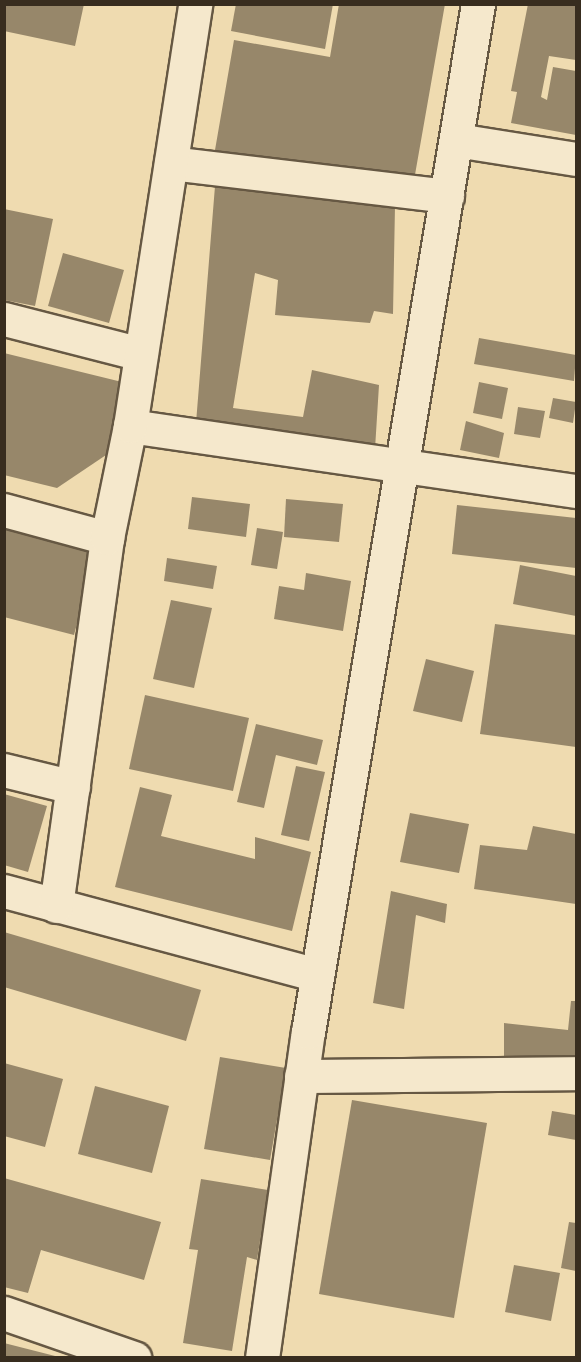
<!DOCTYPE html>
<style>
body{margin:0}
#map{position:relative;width:581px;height:1362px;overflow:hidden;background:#efdbb0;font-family:"IM FELL Great Primer",serif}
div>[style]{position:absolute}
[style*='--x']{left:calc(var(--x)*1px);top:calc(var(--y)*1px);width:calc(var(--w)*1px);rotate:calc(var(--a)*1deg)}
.building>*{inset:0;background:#97876a}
.roads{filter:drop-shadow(2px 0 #665843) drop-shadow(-2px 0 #665843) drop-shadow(0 2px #665843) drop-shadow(0 -2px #665843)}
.minor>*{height:33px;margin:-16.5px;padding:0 16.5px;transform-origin:16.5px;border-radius:16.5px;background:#f5e8cc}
span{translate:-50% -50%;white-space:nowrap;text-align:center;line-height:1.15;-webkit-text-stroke:5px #f5e8cc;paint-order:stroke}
.frame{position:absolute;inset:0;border:6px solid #382d1f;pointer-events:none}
</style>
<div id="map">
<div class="building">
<div style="clip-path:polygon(4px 4px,84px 4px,75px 46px,4px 31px)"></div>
<div style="clip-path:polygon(236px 4px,333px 4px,325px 49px,231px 31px)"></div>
<div style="clip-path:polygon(339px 4px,445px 4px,413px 186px,215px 150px,234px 40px,330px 57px)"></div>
<div style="clip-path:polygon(528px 4px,576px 4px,576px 60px,549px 56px,541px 97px,547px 100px,553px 67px,576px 71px,576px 135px,511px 123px,517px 92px,511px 91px)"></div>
<div style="clip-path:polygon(215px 186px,395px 206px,393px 314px,374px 311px,370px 323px,275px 315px,278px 280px,255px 273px,233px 408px,303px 417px,312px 370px,379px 385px,375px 449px,196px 423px)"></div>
<div style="clip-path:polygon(4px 209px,53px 219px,35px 306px,4px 300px)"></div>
<div style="clip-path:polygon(63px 253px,124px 270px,109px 323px,48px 306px)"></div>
<div style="clip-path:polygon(479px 338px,576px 355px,574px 381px,474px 364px)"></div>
<div style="clip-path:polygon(4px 353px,126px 383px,109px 453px,57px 488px,4px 475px)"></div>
<div style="clip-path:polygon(479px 382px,508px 388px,502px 419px,473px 413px)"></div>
<div style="clip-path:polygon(553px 398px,576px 402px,573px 423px,549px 418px)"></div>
<div style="clip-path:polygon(518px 407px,545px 411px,540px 438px,514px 434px)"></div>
<div style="clip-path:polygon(466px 421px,504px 433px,499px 458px,460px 450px)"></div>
<div style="clip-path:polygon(192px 497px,250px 504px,246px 537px,188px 529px)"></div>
<div style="clip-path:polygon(286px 499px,343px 504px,339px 542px,284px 537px)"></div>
<div style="clip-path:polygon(457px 505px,576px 518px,576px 568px,452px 554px)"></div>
<div style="clip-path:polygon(4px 520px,98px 544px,74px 635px,4px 617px)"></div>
<div style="clip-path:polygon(257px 528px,283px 532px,277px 569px,251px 565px)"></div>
<div style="clip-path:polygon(167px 558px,217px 566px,213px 589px,164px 581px)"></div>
<div style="clip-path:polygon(520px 565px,576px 576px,576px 616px,513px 604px)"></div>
<div style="clip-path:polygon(306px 573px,351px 581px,343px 631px,274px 619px,279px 586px,304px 590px)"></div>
<div style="clip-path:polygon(171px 600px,212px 608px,194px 688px,153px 679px)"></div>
<div style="clip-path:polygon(495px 624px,576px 635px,576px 747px,480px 734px)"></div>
<div style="clip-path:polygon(426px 659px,474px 671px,462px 722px,413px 711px)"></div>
<div style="clip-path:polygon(145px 695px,249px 718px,233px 791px,129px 769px)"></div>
<div style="clip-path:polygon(256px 724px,323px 740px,317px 765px,276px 755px,264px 808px,237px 802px)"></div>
<div style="clip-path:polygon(296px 766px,325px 772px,309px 841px,281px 835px)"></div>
<div style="clip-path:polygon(140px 787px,172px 795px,161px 836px,255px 859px,255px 837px,311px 852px,292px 931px,115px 887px)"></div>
<div style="clip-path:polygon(4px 794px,47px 806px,28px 872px,4px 865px)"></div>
<div style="clip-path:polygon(410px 813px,469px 824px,459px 873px,400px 862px)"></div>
<div style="clip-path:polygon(533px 826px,576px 834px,576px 904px,474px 889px,480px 845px,527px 850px)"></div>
<div style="clip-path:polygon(391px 891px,447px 904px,445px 923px,416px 915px,404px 1009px,373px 1003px)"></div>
<div style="clip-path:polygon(4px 932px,201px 990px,186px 1041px,4px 987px)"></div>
<div style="clip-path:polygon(571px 1001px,576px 1001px,576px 1058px,504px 1059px,504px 1023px,568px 1030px)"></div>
<div style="clip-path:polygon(220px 1057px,286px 1068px,270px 1160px,204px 1149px)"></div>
<div style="clip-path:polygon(4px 1063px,63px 1079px,45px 1147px,4px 1136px)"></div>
<div style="clip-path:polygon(95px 1086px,169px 1106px,152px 1173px,78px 1154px)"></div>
<div style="clip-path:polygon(352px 1100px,487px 1123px,454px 1318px,319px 1294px)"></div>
<div style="clip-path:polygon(552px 1111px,576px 1115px,576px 1140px,548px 1135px)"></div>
<div style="clip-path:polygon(4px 1178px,161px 1222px,144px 1280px,41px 1250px,28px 1293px,4px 1287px)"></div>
<div style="clip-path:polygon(201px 1179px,268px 1190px,257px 1260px,247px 1257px,232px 1351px,183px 1343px,198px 1250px,189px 1249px)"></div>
<div style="clip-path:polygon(569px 1222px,576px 1223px,576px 1271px,561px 1268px)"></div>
<div style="clip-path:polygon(514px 1265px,560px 1273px,551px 1321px,505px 1312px)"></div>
<div style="clip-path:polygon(4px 1343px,59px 1357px,59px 1358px,4px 1358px)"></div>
</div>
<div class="roads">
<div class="minor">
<div style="--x:456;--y:140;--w:121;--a:9"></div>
<div style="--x:171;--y:163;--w:278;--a:6.8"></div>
<div style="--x:4;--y:319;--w:141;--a:14.3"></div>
<div style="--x:130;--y:426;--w:451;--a:8.3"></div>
<div style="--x:4;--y:510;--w:107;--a:15.2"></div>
<div style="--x:4;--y:770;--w:71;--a:13.8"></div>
<div style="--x:4;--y:891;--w:324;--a:15"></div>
<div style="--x:56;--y:906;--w:372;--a:-82.1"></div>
<div style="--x:107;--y:538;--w:114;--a:-78.4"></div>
<div style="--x:130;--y:426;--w:427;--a:-81.2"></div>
<div style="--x:301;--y:1076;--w:275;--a:-0.6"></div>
<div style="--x:4;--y:1313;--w:138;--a:19.1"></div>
<div style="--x:262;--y:1358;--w:329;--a:-82"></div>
<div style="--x:308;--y:1032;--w:1042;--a:-80.61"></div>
</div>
</div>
<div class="frame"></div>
</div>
